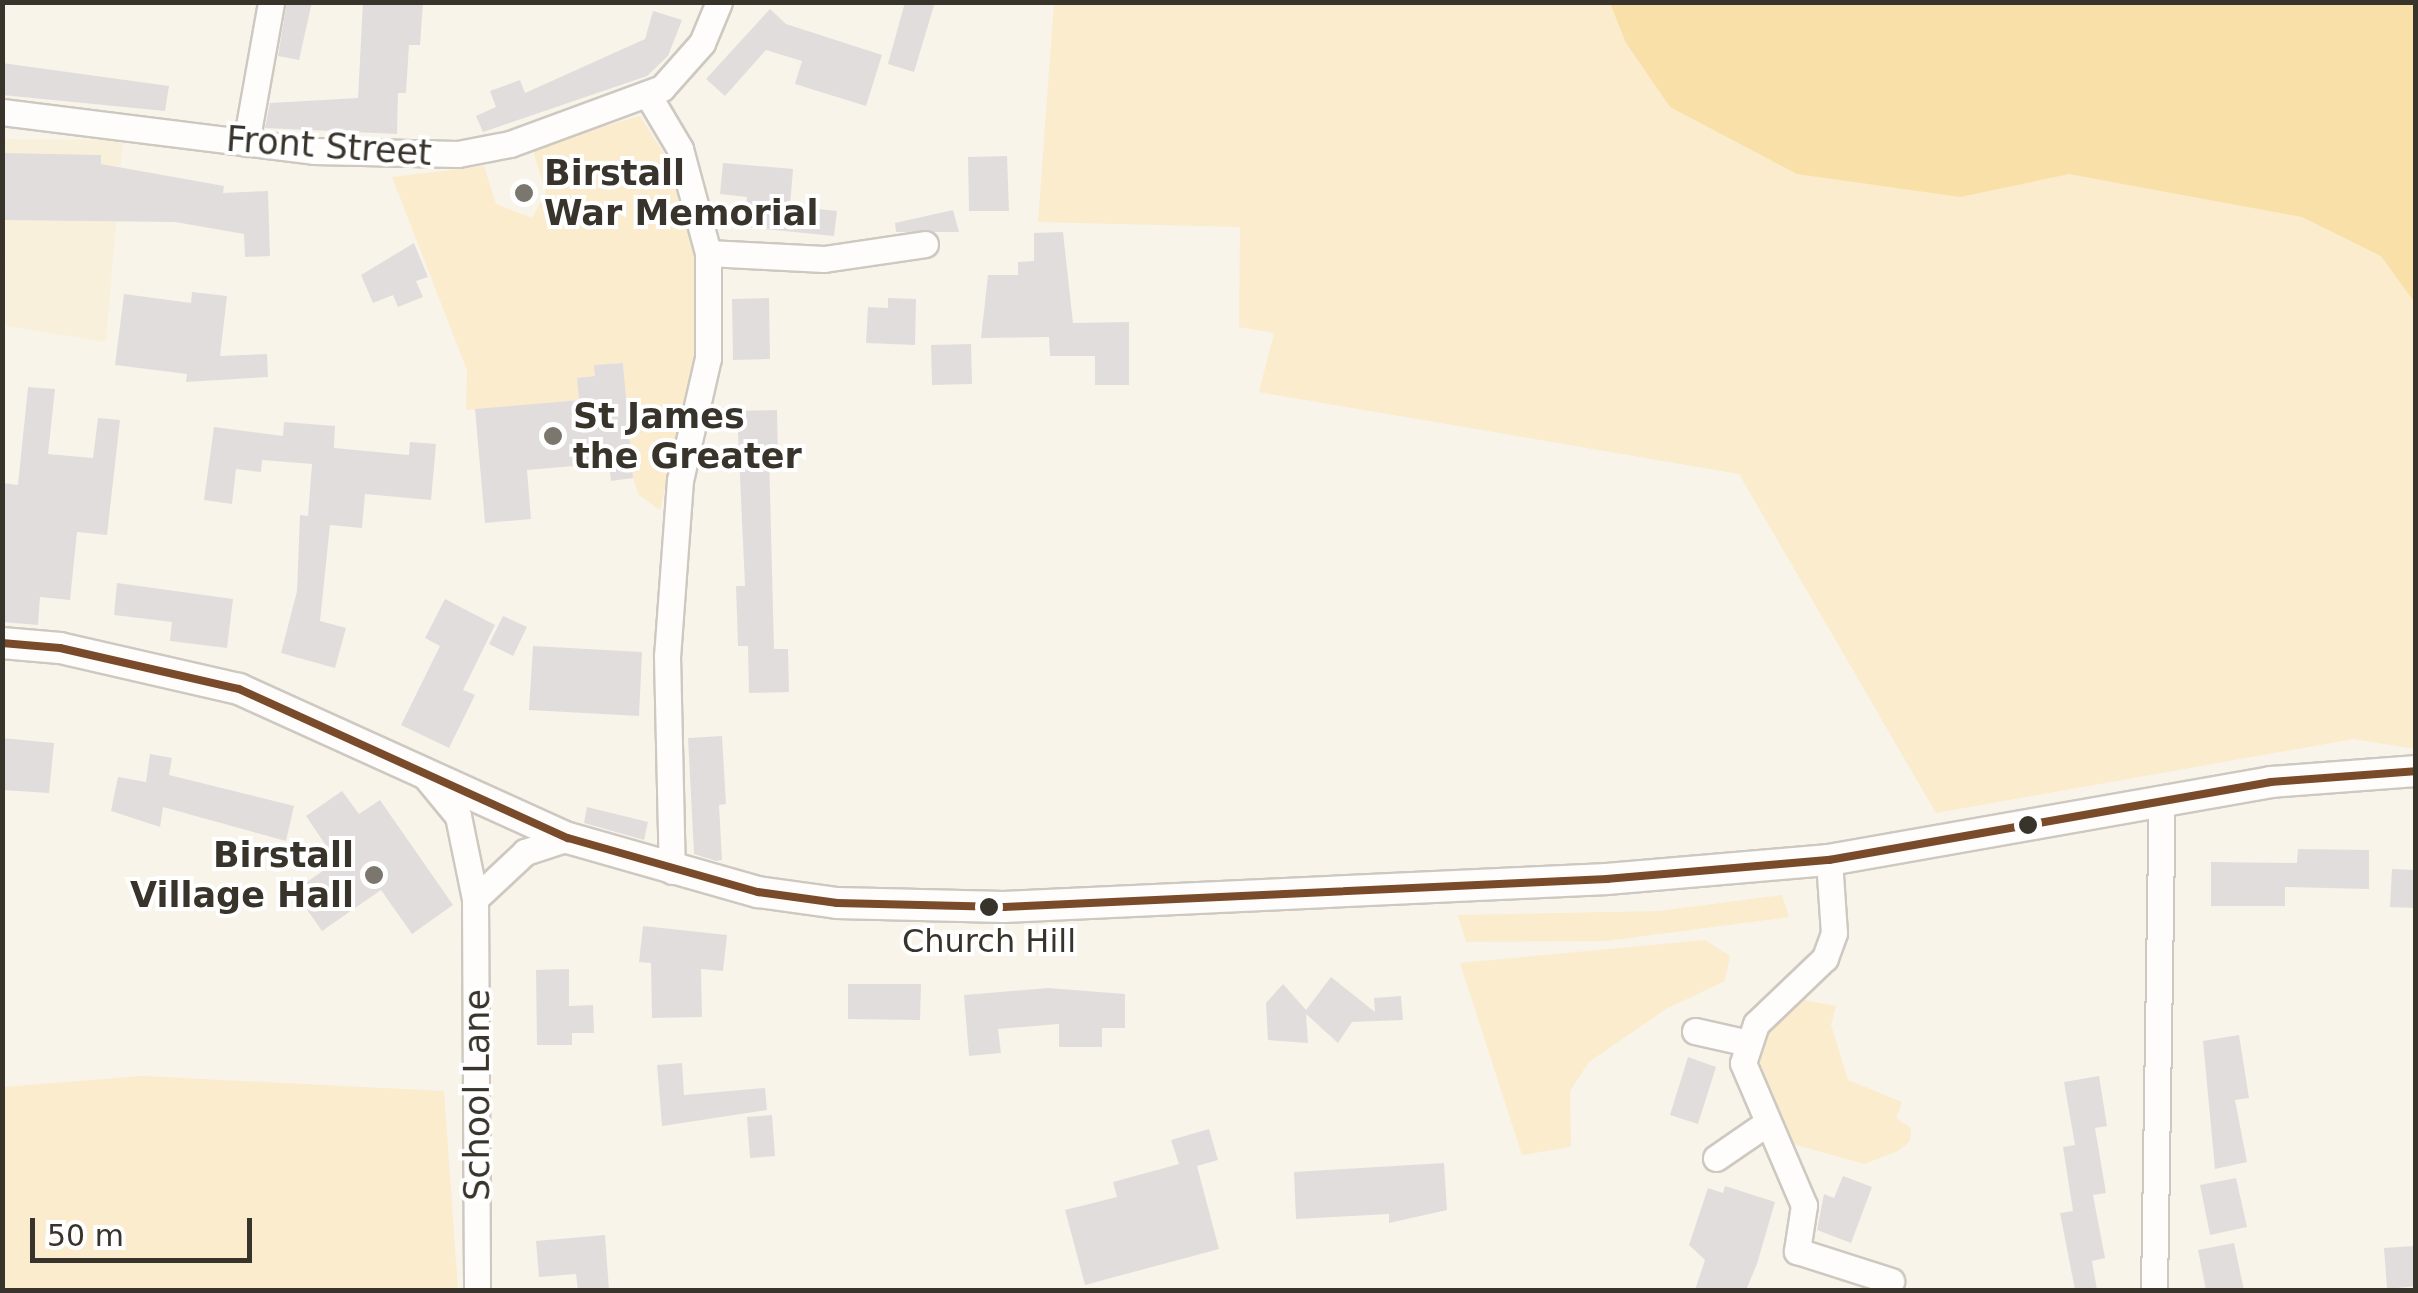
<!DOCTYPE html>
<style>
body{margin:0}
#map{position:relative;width:2418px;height:1293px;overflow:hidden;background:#f8f4ea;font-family:"DejaVu Sans",sans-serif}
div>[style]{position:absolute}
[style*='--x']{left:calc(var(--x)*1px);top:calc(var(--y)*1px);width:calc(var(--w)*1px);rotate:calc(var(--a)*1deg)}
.built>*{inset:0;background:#f9f0db}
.green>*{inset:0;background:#faeccd}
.water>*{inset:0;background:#f9e0a8}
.building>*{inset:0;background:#e1dddd}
.roads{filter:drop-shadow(2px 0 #cdc9c1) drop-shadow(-2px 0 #cdc9c1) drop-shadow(0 2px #cdc9c1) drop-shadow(0 -2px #cdc9c1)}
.minor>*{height:25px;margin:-12.5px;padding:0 12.5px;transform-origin:12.5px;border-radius:12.5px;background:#fefdfc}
.tertiary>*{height:30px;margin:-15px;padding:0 15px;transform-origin:15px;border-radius:15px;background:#fefdfc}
.bus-1>*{height:8px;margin:-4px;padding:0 4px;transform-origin:4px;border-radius:4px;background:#7a4b2a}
.dots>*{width:28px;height:28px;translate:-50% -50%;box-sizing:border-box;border:5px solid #fff;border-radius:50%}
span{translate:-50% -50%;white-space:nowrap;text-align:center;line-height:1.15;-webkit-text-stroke:8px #fff;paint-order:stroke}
.bus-label{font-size:32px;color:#38342b}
.street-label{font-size:35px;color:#38342b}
.poi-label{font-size:35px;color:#38342b;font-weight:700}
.left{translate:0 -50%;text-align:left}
.right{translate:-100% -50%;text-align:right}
.frame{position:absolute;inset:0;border:5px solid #38342b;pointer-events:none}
.scale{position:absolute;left:30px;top:1218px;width:222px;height:45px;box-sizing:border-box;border:5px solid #38342b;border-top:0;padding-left:12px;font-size:30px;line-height:35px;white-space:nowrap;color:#38342b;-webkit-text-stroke:8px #fff;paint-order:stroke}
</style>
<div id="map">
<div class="built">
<div style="clip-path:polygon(5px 139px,123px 140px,106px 342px,6px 326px)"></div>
</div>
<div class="green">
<div style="clip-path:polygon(1054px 3px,2415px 3px,2415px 749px,2353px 739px,1936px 813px,1739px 474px,1259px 392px,1274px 333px,1239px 327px,1240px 227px,1038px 222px)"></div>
<div style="clip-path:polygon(640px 116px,682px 182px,696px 246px,694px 363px,660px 510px,639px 495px,633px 478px,623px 363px,595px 365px,595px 376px,577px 378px,579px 400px,466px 410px,467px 370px,392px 177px,484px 166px,496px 204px,532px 218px,546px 193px,532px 147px)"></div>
<div style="clip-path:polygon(1782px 895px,1789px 917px,1606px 941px,1466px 942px,1458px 915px,1659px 911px)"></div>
<div style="clip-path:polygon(1705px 940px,1730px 956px,1725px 981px,1666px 1009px,1589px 1062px,1570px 1091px,1571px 1147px,1522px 1155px,1460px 963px)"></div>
<div style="clip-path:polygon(1788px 997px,1836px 1006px,1831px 1025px,1848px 1080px,1902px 1102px,1896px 1118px,1911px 1128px,1910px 1141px,1898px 1151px,1864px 1164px,1772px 1138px,1749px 1092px,1756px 1024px)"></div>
<div style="clip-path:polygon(142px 1076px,444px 1091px,458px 1290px,3px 1290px,3px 1087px)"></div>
</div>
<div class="water">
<div style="clip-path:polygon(1610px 3px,2415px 3px,2415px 303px,2381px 256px,2302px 217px,2069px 174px,1960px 197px,1797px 174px,1670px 107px,1626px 43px)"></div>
</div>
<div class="building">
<div style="clip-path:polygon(287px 2px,312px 2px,299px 60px,278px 56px)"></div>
<div style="clip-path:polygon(363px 2px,423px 2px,420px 45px,409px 45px,406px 93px,398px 93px,397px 134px,265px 128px,270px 103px,358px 98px)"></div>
<div style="clip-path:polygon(905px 2px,935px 2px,914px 72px,888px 64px)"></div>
<div style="clip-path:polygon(770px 9px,786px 24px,882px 55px,866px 106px,795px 84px,802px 61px,766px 50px,725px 96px,706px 79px)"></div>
<div style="clip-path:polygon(653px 11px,682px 20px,668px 56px,647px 76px,483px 132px,476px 116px,496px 107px,490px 91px,520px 80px,525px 93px,645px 39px)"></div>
<div style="clip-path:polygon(2px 63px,169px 86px,165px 111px,2px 95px)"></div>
<div style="clip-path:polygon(2px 153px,101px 155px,101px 164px,224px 186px,223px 193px,268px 191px,270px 256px,245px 257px,244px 234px,175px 222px,2px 220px)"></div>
<div style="clip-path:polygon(1007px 156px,1009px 211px,969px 211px,968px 157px)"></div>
<div style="clip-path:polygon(723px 163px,793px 169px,790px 206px,837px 211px,834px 236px,744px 227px,747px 197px,720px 194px)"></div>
<div style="clip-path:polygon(953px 210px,959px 232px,896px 232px,895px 223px)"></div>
<div style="clip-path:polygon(1063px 232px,1073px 323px,1129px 322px,1129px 385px,1095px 385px,1095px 356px,1050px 356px,1049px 337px,981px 338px,988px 275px,1018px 275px,1018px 262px,1034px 261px,1034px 233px)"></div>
<div style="clip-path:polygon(414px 243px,428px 277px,416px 281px,423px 297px,398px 307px,393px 295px,373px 303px,361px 275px)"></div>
<div style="clip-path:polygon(192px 292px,227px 296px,220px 356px,267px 354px,268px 377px,186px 382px,187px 374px,115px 365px,124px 294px,191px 303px)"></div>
<div style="clip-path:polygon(769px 298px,770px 359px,733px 360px,732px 299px)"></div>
<div style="clip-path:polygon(888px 298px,916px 299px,915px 345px,866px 343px,868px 307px,888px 308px)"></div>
<div style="clip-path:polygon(971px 344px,972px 384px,932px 385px,931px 345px)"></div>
<div style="clip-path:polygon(623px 363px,633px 478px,611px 481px,609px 463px,527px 470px,531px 519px,485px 523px,475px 409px,579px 400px,577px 378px,595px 376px,594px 365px)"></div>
<div style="clip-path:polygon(28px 387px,55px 389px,48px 454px,93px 458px,98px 418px,120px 420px,107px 535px,77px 532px,70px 600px,40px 597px,38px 625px,2px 622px,2px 483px,18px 485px)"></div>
<div style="clip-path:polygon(777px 410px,778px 454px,769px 454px,774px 649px,788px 649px,789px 692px,749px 693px,748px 646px,738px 646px,736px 586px,745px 586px,737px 411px)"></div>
<div style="clip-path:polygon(284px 422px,335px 426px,334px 448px,409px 455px,410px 442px,436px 444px,431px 500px,365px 494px,362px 528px,330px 525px,320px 621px,346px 628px,335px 668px,281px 653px,297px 591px,300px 515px,308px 516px,312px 464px,262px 460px,261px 472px,236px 469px,232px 504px,204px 500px,214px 427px,283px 436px)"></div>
<div style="clip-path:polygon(117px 583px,233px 599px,227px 648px,170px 641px,172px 622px,114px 615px)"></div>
<div style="clip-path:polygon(445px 599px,495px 625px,463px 690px,475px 695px,449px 748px,401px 725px,440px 646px,425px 638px)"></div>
<div style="clip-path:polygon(503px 616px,527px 627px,513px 656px,489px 644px)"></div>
<div style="clip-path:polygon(533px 646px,642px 652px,639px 716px,529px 710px)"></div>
<div style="clip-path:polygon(722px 736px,726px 804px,719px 805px,722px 860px,716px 861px,694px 854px,688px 738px)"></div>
<div style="clip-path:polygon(2px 738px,54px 743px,49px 793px,2px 790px)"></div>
<div style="clip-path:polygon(150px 754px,172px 758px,169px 775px,294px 806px,286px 841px,163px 807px,160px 827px,111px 811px,118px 777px,146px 782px)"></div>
<div style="clip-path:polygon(342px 791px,359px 814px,380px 800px,453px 905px,412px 934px,381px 890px,322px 931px,294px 891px,347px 854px,329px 850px,306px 816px)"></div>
<div style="clip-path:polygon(587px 807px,648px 822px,644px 840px,584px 823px)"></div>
<div style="clip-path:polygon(2298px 849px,2369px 850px,2369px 889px,2285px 887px,2285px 906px,2211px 906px,2211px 862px,2297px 863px)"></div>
<div style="clip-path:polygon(2392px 869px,2416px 870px,2416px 908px,2390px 907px)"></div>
<div style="clip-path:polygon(643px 926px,727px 935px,723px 971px,701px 969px,702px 1017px,652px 1018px,651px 963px,639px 962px)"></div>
<div style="clip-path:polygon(569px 969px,569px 1006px,593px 1005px,594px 1033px,572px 1033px,572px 1045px,537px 1045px,536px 970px)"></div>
<div style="clip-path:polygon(1331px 977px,1375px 1012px,1374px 998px,1401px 996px,1403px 1020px,1352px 1022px,1338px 1043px,1306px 1014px,1308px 1043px,1268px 1040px,1266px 1003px,1283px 984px,1306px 1010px)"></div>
<div style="clip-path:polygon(848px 984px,921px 984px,920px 1020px,848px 1019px)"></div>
<div style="clip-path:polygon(1048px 988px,1125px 994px,1125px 1028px,1102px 1028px,1102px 1047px,1059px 1047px,1059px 1024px,998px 1029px,1001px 1053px,969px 1056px,964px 995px)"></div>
<div style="clip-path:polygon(2239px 1035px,2249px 1098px,2235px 1100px,2247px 1162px,2215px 1169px,2203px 1041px)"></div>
<div style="clip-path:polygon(1688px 1057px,1716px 1067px,1698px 1124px,1670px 1115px)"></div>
<div style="clip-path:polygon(682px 1063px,684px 1095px,765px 1088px,767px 1110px,662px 1126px,657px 1065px)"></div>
<div style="clip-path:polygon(2099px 1076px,2107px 1126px,2095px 1128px,2106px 1193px,2093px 1195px,2105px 1258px,2092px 1261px,2097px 1290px,2075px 1290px,2060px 1213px,2073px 1211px,2063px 1147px,2075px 1145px,2064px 1082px)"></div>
<div style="clip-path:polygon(772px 1115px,775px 1156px,750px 1158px,747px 1117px)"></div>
<div style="clip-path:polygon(1209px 1129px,1218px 1160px,1197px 1166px,1219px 1249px,1085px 1285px,1065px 1210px,1117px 1197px,1113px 1182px,1179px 1164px,1171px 1140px)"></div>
<div style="clip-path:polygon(1444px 1163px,1447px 1210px,1389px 1223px,1389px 1214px,1296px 1219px,1294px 1172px)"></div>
<div style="clip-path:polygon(1843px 1176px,1872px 1187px,1851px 1243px,1817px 1230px,1824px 1194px,1834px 1198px)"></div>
<div style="clip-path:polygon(2236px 1178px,2247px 1227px,2210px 1235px,2200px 1185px)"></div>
<div style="clip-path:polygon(1725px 1186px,1775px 1202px,1757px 1264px,1746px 1290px,1695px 1290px,1705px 1260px,1689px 1245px,1708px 1188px,1723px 1193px)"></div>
<div style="clip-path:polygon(605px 1235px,609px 1290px,578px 1290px,576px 1274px,539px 1277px,536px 1241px)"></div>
<div style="clip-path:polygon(2234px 1243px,2244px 1290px,2206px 1290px,2198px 1250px)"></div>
<div style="clip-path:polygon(2414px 1246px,2416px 1286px,2387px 1289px,2384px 1248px)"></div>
</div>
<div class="roads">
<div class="minor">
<div style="--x:648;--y:95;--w:63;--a:59.3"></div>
<div style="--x:680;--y:149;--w:108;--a:74.9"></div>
<div style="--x:708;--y:253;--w:105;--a:90"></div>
<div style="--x:708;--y:358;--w:125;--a:102.9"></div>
<div style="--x:680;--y:480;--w:176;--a:94.2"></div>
<div style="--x:667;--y:656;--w:215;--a:88.7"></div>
<div style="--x:2;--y:112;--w:314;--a:7.1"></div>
<div style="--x:314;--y:151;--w:144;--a:1.2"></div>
<div style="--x:458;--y:154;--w:53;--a:-10.9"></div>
<div style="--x:510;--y:144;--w:162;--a:-20.2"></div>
<div style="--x:662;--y:88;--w:60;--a:-48.4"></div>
<div style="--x:702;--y:43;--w:44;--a:-67.5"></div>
<div style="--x:246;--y:143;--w:143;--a:-79.9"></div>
<div style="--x:708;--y:253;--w:116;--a:3"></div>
<div style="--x:824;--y:259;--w:102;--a:-8.4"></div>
<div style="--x:421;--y:771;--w:58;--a:50.6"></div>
<div style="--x:458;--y:816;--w:85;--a:78.4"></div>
<div style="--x:475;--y:899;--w:391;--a:89.7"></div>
<div style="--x:1829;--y:860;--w:73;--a:86.1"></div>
<div style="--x:1834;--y:933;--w:27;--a:110"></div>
<div style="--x:1825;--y:958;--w:95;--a:136.3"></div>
<div style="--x:1756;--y:1024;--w:41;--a:108.4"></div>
<div style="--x:1743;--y:1063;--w:155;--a:66.8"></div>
<div style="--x:1804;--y:1205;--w:47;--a:98.7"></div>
<div style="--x:1797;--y:1251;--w:99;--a:17.7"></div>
<div style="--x:475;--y:899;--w:69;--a:-43.2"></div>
<div style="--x:525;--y:852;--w:45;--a:-18"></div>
<div style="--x:1695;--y:1031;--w:50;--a:12.7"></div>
<div style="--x:1716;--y:1158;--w:58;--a:-34.5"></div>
<div style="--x:2154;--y:1290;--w:488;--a:-89.1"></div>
</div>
<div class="tertiary">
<div style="--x:2;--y:643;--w:58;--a:4.9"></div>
<div style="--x:60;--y:648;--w:184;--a:12.9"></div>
<div style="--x:239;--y:689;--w:361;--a:24.4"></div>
<div style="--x:568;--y:838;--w:198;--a:15.9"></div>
<div style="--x:758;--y:892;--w:80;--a:7.9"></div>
<div style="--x:837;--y:903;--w:167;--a:1.4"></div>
<div style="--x:1004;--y:907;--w:604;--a:-2.66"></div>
<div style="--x:1607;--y:879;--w:223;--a:-4.9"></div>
<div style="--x:1829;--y:860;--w:449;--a:-10"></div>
<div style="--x:2271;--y:782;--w:145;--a:-4.3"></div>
</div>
</div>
<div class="bus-1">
<div style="--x:2;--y:643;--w:58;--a:4.9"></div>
<div style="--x:60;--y:648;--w:184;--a:12.9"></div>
<div style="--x:239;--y:689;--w:361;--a:24.4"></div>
<div style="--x:568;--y:838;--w:198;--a:15.9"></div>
<div style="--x:758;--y:892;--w:80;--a:7.9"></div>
<div style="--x:837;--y:903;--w:167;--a:1.4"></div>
<div style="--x:1004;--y:907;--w:604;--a:-2.66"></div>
<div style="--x:1607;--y:879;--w:223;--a:-4.9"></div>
<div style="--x:1829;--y:860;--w:449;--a:-10"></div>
<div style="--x:2271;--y:782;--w:145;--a:-4.3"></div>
</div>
<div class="dots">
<div style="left:524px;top:193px;background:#7b776e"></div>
<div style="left:553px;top:436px;background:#7b776e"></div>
<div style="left:2028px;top:825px;background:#38342b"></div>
<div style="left:374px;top:875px;background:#7b776e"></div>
<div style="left:989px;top:907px;background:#38342b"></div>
</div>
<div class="bus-label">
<span style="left:989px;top:941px">Church Hill</span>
</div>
<div class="street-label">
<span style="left:329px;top:146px;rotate:4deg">Front Street</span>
<span style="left:477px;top:1095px;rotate:-90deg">School Lane</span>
</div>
<div class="poi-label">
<span class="left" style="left:544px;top:193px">Birstall<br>War Memorial</span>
<span class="left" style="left:573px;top:436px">St James<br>the Greater</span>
<span class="right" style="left:354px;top:875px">Birstall<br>Village Hall</span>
</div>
<div class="frame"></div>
<div class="scale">50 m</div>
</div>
